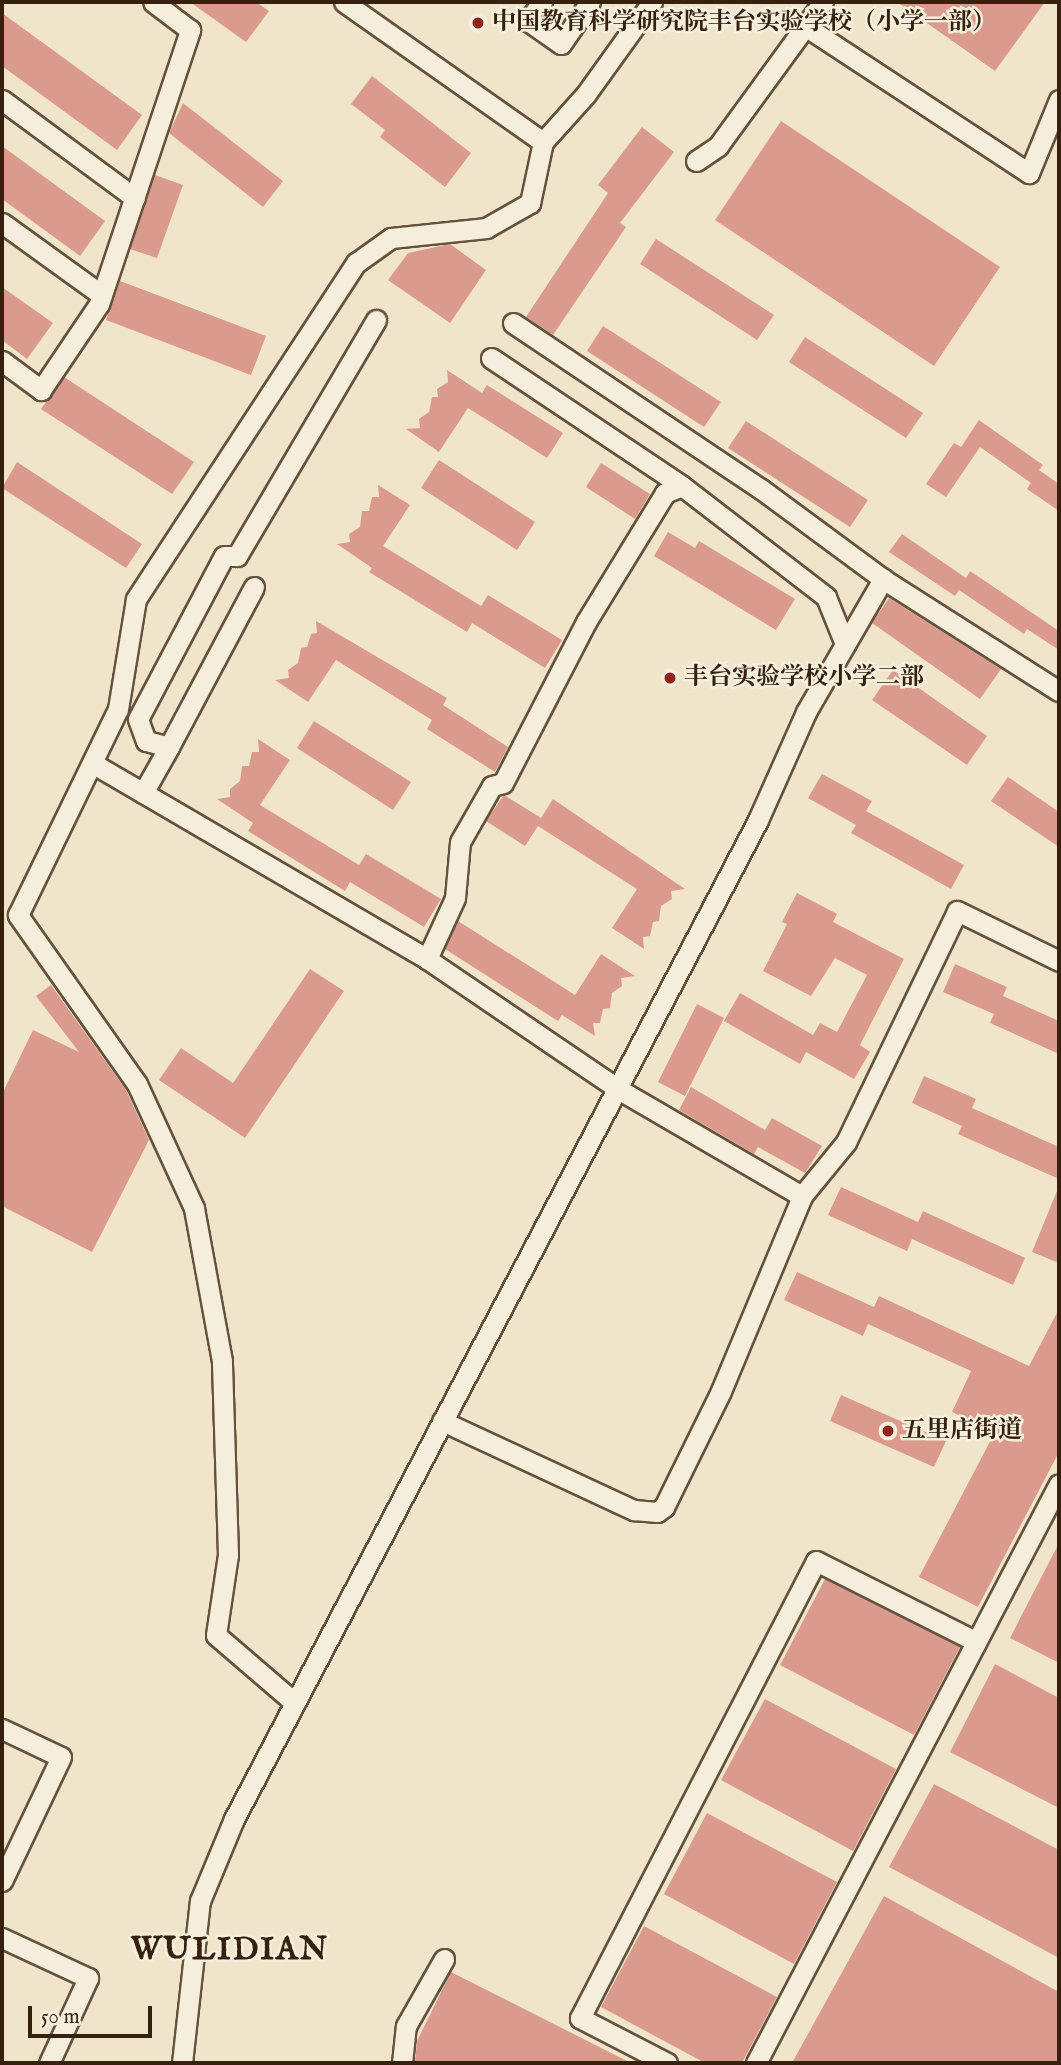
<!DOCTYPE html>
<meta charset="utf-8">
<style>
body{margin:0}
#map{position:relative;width:1061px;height:2065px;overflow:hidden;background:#f0e5cb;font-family:"IM FELL English","Noto Serif SC",serif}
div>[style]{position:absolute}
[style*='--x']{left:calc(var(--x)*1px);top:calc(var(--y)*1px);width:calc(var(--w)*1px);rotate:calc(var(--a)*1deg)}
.building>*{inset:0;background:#db9b8c}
.roads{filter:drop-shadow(2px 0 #64523d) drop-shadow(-2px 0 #64523d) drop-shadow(0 2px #64523d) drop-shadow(0 -2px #64523d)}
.street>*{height:19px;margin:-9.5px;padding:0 9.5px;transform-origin:9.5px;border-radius:9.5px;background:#f5eedd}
.dots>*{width:19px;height:19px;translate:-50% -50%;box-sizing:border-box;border:4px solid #f5eedd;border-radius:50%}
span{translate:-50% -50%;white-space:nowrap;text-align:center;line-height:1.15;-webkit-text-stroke:5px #f5eedd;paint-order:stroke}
.poi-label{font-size:24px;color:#36210e;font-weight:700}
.left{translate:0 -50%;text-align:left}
.district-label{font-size:32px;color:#36210e;font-weight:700;letter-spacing:2px}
.frame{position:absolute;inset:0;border:4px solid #36210e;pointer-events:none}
.scale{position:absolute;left:28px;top:2006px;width:124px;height:32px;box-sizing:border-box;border:4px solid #36210e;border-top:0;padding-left:9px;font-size:21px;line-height:24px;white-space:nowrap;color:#36210e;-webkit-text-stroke:5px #f5eedd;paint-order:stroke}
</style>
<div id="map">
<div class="building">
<div style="clip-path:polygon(190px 2px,256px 2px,269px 11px,246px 42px)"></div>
<div style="clip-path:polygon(897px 2px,1045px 2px,995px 71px)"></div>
<div style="clip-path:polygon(2px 13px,142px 115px,117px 150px,2px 66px)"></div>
<div style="clip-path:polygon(372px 76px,471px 153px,445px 187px,380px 137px,385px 130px,351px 104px)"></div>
<div style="clip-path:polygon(183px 103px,283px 181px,263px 207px,169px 133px)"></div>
<div style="clip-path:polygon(781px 121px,1000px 267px,934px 366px,715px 220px)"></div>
<div style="clip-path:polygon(642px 127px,674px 152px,620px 223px,626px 227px,553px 335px,526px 317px,608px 193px,598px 185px)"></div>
<div style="clip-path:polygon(2px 146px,105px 221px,80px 256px,2px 199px)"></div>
<div style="clip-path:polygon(155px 175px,183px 185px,157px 258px,130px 249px)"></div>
<div style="clip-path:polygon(656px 239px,774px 315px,757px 340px,640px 264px)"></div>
<div style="clip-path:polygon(450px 244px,486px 270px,450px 323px,388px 280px,408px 253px)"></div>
<div style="clip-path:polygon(120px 281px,266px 336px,251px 375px,106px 320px)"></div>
<div style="clip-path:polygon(2px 287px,53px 323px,27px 359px,2px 340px)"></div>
<div style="clip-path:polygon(603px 326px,721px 402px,704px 427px,587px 351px)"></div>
<div style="clip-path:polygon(805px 337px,923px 413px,906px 438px,789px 362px)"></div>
<div style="clip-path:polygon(447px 370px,482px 393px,487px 385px,563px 433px,547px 458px,468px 408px,439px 452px,406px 429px,420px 428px,419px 419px,429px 412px,432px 397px,438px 397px,437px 389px,448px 382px)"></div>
<div style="clip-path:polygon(64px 377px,194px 462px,172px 494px,41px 409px)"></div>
<div style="clip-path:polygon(979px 420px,1043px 465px,1039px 470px,1059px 484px,1059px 511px,1027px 489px,1031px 483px,980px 447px,946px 497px,926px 484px,954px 443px,961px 447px)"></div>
<div style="clip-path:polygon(746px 421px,868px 500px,850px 527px,728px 448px)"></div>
<div style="clip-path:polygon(439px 460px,535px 522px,517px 550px,421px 488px)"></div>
<div style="clip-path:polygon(17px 462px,142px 544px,126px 568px,2px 488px)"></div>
<div style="clip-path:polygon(601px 463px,650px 494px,635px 519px,586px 487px)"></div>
<div style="clip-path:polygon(378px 485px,410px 505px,383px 546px,481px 606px,488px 595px,562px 640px,545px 668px,472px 623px,467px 632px,369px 572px,372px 568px,337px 544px,350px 542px,349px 534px,360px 527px,362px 511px,369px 511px,372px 497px,379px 497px)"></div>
<div style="clip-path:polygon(668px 532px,695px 548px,699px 541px,795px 599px,776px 630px,654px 556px)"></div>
<div style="clip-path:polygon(902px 534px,966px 578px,970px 571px,1059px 631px,1059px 650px,1027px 629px,1024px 634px,959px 590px,955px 596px,889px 552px)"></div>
<div style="clip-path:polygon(889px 598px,1001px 669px,980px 699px,872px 623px)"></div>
<div style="clip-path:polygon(316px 621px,447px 698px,443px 705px,508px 747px,495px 772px,427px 729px,432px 720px,336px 660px,308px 702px,275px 680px,289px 678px,288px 670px,298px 663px,301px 648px,307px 647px,311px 634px,317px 633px)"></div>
<div style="clip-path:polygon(893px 670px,987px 736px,967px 765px,872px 700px)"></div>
<div style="clip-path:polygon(314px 721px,411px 782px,393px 810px,297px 748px)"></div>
<div style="clip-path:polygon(258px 739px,290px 760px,260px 805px,359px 865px,366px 854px,441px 899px,424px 927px,350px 882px,345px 891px,248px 831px,253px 823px,217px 799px,230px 797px,230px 789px,240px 781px,242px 766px,249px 766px,252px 752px,259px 752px)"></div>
<div style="clip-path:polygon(822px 774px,872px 801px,866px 811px,964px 865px,951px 889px,851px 833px,856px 825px,808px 798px)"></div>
<div style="clip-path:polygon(1008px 777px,1059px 812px,1059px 847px,991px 801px)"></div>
<div style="clip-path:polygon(504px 795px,541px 818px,553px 799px,685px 889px,671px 891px,672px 899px,661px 906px,659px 921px,653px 922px,650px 936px,643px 937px,644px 949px,612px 928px,637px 889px,538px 826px,525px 846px,486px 821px)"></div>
<div style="clip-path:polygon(797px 893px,837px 914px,833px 922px,904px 959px,860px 1045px,870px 1052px,854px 1079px,806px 1052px,800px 1064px,724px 1021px,740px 993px,813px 1035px,820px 1023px,837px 1032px,867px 975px,835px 958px,811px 996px,763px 971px,787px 924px,782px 922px)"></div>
<div style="clip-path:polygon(458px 921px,575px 995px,601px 954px,635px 976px,621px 978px,622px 986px,612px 993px,610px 1008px,603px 1009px,600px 1023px,593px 1023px,595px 1036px,562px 1015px,558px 1021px,445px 949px)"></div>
<div style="clip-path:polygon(955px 964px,1007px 987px,1003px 996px,1059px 1021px,1059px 1054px,990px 1023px,994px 1014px,943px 992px)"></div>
<div style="clip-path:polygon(310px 969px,344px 991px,245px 1138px,159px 1080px,181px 1048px,233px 1083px)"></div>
<div style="clip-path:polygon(51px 985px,126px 1090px,149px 1140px,92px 1252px,2px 1206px,2px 1094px,33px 1030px,79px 1052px,36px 996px)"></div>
<div style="clip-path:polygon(697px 1004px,724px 1018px,685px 1096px,658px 1082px)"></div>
<div style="clip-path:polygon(924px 1076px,976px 1099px,972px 1108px,1059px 1147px,1059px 1179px,958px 1134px,962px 1126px,912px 1103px)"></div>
<div style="clip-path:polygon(691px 1087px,765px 1130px,772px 1118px,822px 1146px,805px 1173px,758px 1147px,754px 1154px,679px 1110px)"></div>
<div style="clip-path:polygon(1059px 1186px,1059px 1263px,1032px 1252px)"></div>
<div style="clip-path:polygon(841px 1187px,918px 1222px,923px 1211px,1025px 1258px,1013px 1285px,912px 1239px,907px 1251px,828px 1215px)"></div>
<div style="clip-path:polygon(797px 1272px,874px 1307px,879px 1296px,1029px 1366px,1059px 1309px,1059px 1452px,978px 1607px,919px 1577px,995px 1432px,952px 1412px,971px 1371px,868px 1324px,863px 1336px,784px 1300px)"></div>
<div style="clip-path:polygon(841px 1395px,946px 1441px,934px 1467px,830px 1421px)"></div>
<div style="clip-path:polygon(1059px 1543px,1059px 1663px,1010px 1638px)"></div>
<div style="clip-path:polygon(825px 1579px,960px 1647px,914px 1735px,780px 1665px)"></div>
<div style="clip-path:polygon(995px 1664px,1059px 1698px,1059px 1808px,950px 1752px)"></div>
<div style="clip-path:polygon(765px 1699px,896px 1769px,853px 1851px,721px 1780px)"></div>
<div style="clip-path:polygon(934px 1784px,1059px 1850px,1059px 1958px,889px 1867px)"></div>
<div style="clip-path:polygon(707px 1813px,837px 1882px,794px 1964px,664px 1894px)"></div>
<div style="clip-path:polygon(884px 1896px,1059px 1992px,1059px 2063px,792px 2063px)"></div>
<div style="clip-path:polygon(644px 1926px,777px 1997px,742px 2063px,705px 2063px,601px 2007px)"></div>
<div style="clip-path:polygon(451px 1972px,631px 2063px,415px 2061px,417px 2041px)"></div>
</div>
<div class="roads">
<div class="street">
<div style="--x:542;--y:2;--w:24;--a:126"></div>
<div style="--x:528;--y:21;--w:40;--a:34.9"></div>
<div style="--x:561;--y:44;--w:51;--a:-55.4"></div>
<div style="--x:805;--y:26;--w:268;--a:33.3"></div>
<div style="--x:1029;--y:173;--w:79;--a:-67.7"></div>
<div style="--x:2;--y:100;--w:165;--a:36.4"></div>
<div style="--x:543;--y:142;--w:64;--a:-48.1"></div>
<div style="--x:586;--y:94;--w:113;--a:-54.3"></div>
<div style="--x:696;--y:161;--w:27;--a:-34"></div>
<div style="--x:718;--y:146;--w:178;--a:-53.9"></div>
<div style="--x:2;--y:223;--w:123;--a:35.8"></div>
<div style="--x:513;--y:323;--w:298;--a:33.8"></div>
<div style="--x:761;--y:489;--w:152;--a:36.4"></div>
<div style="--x:883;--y:579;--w:209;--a:32.5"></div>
<div style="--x:491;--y:358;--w:230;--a:33.8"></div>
<div style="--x:2;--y:361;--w:49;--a:36.6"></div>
<div style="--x:41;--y:390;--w:104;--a:-56"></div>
<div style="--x:99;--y:304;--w:289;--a:-71.6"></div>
<div style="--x:190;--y:30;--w:46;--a:-142.9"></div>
<div style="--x:254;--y:587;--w:181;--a:118"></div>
<div style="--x:169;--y:747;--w:24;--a:-165"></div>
<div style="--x:146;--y:741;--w:23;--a:-110"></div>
<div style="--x:138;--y:719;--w:184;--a:-62.2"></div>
<div style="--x:224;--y:556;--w:13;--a:0"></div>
<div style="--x:237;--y:556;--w:274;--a:-59.5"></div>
<div style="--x:92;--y:763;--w:388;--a:30.3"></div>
<div style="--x:427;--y:959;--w:231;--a:34.2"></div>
<div style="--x:618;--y:1089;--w:213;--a:30.2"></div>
<div style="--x:143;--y:793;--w:53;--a:-60.5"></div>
<div style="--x:427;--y:959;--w:67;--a:-65.3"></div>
<div style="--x:455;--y:898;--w:56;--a:-84.9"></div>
<div style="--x:460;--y:842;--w:64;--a:-60.3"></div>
<div style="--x:492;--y:786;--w:11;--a:-15"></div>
<div style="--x:503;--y:783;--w:181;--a:-62.7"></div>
<div style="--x:586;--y:622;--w:151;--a:-58.5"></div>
<div style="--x:665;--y:493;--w:18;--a:-22"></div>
<div style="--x:682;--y:486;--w:182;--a:37.6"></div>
<div style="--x:826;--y:597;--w:51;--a:68"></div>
<div style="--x:442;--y:1421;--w:212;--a:24.9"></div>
<div style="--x:634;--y:1510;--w:23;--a:5"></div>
<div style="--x:657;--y:1512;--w:9;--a:-36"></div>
<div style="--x:664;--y:1507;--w:129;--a:-63.8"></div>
<div style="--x:721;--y:1391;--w:211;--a:-67.4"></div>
<div style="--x:802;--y:1196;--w:70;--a:-50.8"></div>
<div style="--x:846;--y:1142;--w:256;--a:-64.3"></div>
<div style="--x:957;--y:911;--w:114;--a:26.1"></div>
<div style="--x:295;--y:1703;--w:104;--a:-139.3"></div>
<div style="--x:216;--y:1635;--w:81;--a:-81.5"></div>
<div style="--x:228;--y:1555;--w:194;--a:-91.8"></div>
<div style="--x:222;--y:1361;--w:156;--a:-100.4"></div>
<div style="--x:194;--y:1208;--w:136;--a:-114.7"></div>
<div style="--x:137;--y:1084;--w:207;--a:-125.2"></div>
<div style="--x:18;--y:915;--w:229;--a:-64.1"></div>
<div style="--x:118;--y:709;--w:111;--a:-80.7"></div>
<div style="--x:136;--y:599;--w:402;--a:-56.8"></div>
<div style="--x:356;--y:263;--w:43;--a:-35.5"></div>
<div style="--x:391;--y:238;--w:96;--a:-6"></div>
<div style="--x:486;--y:228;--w:51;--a:-29.6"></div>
<div style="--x:530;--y:203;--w:62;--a:-78"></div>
<div style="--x:543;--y:142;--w:243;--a:-144.9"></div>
<div style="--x:2;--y:1729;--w:65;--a:25.4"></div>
<div style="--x:61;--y:1757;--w:137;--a:115.4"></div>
<div style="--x:2;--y:1938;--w:95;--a:24.9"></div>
<div style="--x:88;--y:1978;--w:94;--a:114.6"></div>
<div style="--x:182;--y:2063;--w:163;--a:-83.7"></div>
<div style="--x:200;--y:1901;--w:89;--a:-67.5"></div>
<div style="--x:234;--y:1819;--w:1128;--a:-62.32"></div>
<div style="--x:758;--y:820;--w:118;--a:-66"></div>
<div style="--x:806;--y:712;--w:154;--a:-59.9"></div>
<div style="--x:402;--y:2063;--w:37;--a:-84"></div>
<div style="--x:406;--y:2026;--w:77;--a:-60.4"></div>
<div style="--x:667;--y:2063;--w:98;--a:-152.7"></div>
<div style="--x:580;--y:2018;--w:514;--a:-62.69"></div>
<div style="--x:816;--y:1561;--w:178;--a:26.7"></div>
<div style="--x:756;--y:2063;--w:653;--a:-62.38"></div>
</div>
</div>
<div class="dots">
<div style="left:478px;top:23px;background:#8f2418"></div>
<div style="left:670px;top:678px;background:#8f2418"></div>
<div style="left:888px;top:1431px;background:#8f2418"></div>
</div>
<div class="poi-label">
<span class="left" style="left:492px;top:23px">中国教育科学研究院丰台实验学校（小学一部）</span>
<span class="left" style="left:684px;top:678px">丰台实验学校小学二部</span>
<span class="left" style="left:902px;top:1431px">五里店街道</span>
</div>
<div class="district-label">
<span style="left:230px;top:1951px">WULIDIAN</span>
</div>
<div class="frame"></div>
<div class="scale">50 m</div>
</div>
